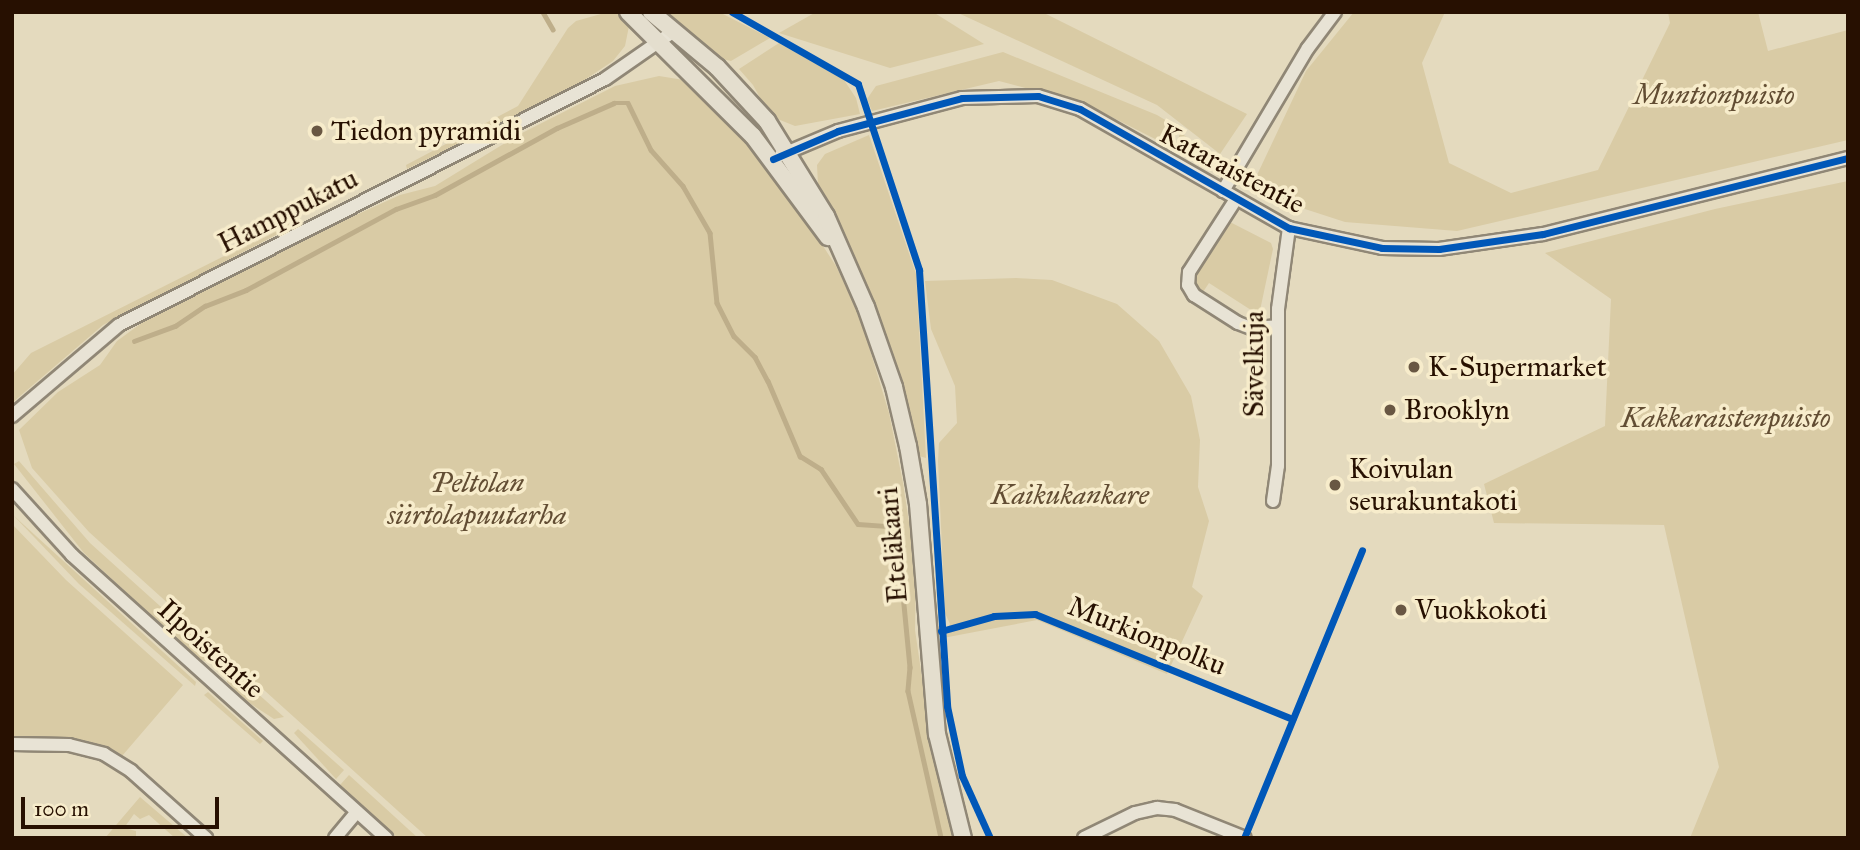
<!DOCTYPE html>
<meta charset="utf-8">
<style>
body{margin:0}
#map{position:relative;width:1860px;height:850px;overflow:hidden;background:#e4dabe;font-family:"IM FELL Great Primer",serif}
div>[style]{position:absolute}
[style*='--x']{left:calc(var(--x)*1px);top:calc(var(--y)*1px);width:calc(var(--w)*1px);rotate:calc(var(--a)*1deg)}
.green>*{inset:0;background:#d9cba5}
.stream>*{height:4.5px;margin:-2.25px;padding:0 2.25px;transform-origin:2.25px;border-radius:2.25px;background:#beae8a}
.roads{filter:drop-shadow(2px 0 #908776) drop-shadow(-2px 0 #908776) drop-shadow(0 2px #908776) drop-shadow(0 -2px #908776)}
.minor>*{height:12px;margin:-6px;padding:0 6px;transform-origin:6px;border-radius:6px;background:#e8e3d5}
.major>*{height:16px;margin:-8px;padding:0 8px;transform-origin:8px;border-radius:8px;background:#e4dece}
.cycleway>*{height:7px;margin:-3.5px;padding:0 3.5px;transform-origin:3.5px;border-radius:3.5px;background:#0057b8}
.dots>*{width:19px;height:19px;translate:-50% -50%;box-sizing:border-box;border:4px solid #f7eccb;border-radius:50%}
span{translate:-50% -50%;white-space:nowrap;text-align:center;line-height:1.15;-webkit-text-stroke:7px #f7eccb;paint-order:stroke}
.park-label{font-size:28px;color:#624d33;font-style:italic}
.poi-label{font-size:28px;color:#271001}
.left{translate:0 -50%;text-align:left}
.street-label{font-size:28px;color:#271001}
.frame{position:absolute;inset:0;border:14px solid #271001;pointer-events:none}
.scale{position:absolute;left:21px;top:797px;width:198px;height:32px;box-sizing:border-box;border:4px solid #271001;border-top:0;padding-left:9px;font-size:21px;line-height:24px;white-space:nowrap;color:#271001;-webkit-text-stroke:5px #f7eccb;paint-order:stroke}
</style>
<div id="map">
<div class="green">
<div style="clip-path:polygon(608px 12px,620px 12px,629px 26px,625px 46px,613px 61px,565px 93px,407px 169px,406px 165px,518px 106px,568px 28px,576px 21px)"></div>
<div style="clip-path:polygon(662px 12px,719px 12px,770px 38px,731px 61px,722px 59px)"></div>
<div style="clip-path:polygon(816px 12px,933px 12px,984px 44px,890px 68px,779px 33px)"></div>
<div style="clip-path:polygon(956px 12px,1042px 12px,1247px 114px,1220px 154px,1157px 105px)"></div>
<div style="clip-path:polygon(1354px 12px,1445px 12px,1422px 63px,1449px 163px,1511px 193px,1598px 170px,1670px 23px,1668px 12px,1758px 12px,1768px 51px,1848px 30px,1848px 140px,1457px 231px,1345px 222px,1271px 198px,1257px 175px,1306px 71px)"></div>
<div style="clip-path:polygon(779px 43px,844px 80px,856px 98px,860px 114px,795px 126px,770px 116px,753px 85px,739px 69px)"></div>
<div style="clip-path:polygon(1003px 52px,1157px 115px,1172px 124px,1172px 138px,1161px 142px,1086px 104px,999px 81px,872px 111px,867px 99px,876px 86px)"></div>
<div style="clip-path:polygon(659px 76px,690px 81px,733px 123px,799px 209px,836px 266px,860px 317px,889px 413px,903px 483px,916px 569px,915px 630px,931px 740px,955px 838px,428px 838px,89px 532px,32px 468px,19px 430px,58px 392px,100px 365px,117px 341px,143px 322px,345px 220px,400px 195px,435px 186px,520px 134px,615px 86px)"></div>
<div style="clip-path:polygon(1180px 132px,1217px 161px,1206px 162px,1177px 145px)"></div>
<div style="clip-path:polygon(869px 135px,916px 274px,926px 458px,919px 456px,902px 382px,871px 298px,818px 184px,817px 165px,825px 154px)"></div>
<div style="clip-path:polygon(1848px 181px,1848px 838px,1690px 838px,1719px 767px,1664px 525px,1494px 523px,1484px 484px,1605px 426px,1611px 299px,1545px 253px,1715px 209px)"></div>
<div style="clip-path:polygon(1228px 221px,1271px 243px,1273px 249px,1258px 320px,1246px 319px,1251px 310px,1209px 283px,1203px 292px,1196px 285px,1196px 273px)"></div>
<div style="clip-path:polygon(292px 222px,299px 223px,103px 325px,12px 403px,12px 375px,31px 353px)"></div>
<div style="clip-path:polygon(1016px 278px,1052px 280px,1117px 304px,1159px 341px,1191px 396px,1200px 440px,1198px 487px,1209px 521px,1192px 587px,1203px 596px,1167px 674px,1037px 620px,943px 638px,950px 624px,945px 613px,938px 461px,939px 443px,957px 423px,955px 386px,931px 329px,925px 281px)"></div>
<div style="clip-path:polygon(19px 461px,90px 543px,220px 660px,212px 663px,198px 659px,84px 553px,14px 464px)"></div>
<div style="clip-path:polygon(13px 515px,196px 682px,195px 686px,79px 584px)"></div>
<div style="clip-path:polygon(12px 524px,66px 580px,183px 685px,122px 756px,78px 739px,12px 736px)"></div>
<div style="clip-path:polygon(228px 667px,284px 717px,274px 719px,242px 698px,227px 682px)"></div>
<div style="clip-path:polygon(208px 692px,263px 741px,260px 744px,204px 695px)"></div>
<div style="clip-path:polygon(298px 729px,344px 770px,336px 779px,294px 733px)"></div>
<div style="clip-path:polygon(349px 775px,418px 838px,398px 838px,363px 807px,340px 785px)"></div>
<div style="clip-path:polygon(140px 797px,154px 809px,188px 838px,175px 838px,149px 815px,140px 819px,134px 814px,124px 828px,136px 831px,136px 838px,105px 838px)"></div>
</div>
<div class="stream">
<div style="--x:543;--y:12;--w:20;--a:60"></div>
<div style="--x:134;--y:341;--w:44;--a:-20.1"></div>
<div style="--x:175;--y:326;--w:36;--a:-34"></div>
<div style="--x:205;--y:306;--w:44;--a:-21.3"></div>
<div style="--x:246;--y:290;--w:170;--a:-28.4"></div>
<div style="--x:396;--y:209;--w:41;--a:-19.7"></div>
<div style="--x:435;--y:195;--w:139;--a:-28.8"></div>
<div style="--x:557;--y:128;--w:62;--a:-23.7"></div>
<div style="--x:614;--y:103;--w:14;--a:0"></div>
<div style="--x:628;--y:103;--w:52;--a:63.9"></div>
<div style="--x:651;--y:150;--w:48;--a:48.4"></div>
<div style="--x:683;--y:186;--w:54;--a:60.1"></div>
<div style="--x:710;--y:233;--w:70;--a:84.3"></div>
<div style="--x:717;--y:303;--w:37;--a:63"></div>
<div style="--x:734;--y:336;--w:30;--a:45"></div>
<div style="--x:755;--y:357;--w:27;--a:62"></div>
<div style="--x:768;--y:381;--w:82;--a:66.9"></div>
<div style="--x:800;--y:456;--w:25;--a:32"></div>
<div style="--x:821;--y:469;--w:66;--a:56.1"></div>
<div style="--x:858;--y:524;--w:30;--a:4"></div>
<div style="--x:888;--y:526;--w:11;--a:34"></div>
<div style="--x:897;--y:532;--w:136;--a:84.5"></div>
<div style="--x:910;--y:667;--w:24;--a:95"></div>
<div style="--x:908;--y:691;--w:151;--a:77.3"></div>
</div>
<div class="roads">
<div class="minor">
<div style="--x:781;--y:155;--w:62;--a:-22.8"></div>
<div style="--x:838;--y:131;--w:128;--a:-14.9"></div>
<div style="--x:962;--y:98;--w:76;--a:-1.5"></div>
<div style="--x:1038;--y:96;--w:44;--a:17.2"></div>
<div style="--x:1080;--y:109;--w:241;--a:29.7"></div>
<div style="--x:1289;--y:228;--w:95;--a:12.1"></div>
<div style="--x:1382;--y:248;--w:57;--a:1"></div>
<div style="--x:1439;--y:249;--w:105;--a:-8.2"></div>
<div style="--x:1543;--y:234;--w:314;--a:-14"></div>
<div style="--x:1223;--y:191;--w:166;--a:-59.3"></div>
<div style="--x:1308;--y:48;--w:45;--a:-53.1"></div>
<div style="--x:1236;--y:199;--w:87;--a:122.8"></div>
<div style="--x:1189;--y:272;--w:13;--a:94"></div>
<div style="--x:1188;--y:285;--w:12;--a:59"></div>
<div style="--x:1194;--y:295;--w:52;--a:32.5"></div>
<div style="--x:1238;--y:323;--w:14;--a:21"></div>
<div style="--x:1251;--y:328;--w:27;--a:-4"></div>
<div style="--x:12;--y:416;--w:140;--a:-40.4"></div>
<div style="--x:119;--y:325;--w:545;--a:-26.85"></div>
<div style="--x:605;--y:79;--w:84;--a:-34.8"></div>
<div style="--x:12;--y:489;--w:89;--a:47.7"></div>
<div style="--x:72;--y:555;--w:423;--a:42"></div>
<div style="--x:1273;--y:501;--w:35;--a:-82"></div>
<div style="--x:1278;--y:466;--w:157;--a:-90"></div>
<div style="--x:1278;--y:309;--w:82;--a:-82.3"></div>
<div style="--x:12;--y:744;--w:57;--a:1"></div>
<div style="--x:69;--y:745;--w:36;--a:14"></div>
<div style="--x:104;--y:754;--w:32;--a:32"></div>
<div style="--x:131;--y:771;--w:101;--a:41.8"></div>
<div style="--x:335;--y:838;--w:34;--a:-50"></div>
<div style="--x:1084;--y:838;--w:57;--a:-26.1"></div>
<div style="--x:1135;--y:813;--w:23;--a:-13"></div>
<div style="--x:1157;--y:808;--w:18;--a:6"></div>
<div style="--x:1175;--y:810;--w:75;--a:21.8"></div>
</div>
<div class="major">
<div style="--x:628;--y:12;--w:176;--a:44.8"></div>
<div style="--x:753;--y:136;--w:126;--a:53.4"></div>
<div style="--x:651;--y:12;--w:86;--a:39.8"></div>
<div style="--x:717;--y:67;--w:74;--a:47.2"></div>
<div style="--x:767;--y:121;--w:112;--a:58.2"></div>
<div style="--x:826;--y:216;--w:99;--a:66.3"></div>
<div style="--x:866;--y:307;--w:85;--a:70.7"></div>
<div style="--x:894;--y:387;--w:61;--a:76.7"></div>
<div style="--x:908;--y:446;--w:59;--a:80.2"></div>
<div style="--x:918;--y:504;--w:231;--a:85.3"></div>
<div style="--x:937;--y:734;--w:107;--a:76"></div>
</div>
</div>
<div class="cycleway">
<div style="--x:732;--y:12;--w:145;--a:29.7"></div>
<div style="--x:858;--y:84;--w:196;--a:71.8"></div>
<div style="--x:919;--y:270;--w:437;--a:86.3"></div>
<div style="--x:947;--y:706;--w:72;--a:77.9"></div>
<div style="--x:962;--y:776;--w:68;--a:65.7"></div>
<div style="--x:773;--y:159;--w:71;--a:-23.3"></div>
<div style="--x:838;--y:131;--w:128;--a:-14.9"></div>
<div style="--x:962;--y:98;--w:76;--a:-1.5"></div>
<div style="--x:1038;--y:96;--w:44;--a:17.2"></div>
<div style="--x:1080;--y:109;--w:241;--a:29.7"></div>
<div style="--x:1289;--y:228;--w:95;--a:12.1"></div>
<div style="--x:1382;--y:248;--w:57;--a:1"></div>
<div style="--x:1439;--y:249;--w:105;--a:-8.2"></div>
<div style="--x:1543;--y:234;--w:314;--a:-14"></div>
<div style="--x:941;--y:631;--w:55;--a:-15.8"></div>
<div style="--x:994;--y:616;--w:41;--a:-2.8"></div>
<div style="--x:1035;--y:614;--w:278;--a:22.2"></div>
<div style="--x:1244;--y:838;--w:311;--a:-67.7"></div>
</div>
<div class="dots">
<div style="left:317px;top:131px;background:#695743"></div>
<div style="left:1414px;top:367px;background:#695743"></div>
<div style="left:1390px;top:410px;background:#695743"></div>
<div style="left:1335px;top:485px;background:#695743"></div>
<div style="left:1401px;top:610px;background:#695743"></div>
</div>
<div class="park-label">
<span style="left:1714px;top:95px">Muntionpuisto</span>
<span style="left:1726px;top:418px">Kakkaraistenpuisto</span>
<span style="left:477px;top:499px">Peltolan<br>siirtolapuutarha</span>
<span style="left:1070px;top:495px">Kaikukankare</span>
</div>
<div class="poi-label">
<span class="left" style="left:331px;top:131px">Tiedon pyramidi</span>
<span class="left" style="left:1428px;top:367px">K-Supermarket</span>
<span class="left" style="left:1404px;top:410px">Brooklyn</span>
<span class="left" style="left:1349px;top:485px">Koivulan<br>seurakuntakoti</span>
<span class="left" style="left:1415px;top:610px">Vuokkokoti</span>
</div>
<div class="street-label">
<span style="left:1232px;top:169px;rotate:28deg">Kataraistentie</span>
<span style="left:288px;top:211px;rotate:-27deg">Hamppukatu</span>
<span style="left:1254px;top:364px;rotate:-90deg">Sävelkuja</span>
<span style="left:893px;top:545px;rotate:-95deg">Eteläkaari</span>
<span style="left:1147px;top:636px;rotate:22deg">Murkionpolku</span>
<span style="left:211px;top:649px;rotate:42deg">Ilpoistentie</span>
</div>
<div class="frame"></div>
<div class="scale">100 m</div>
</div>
